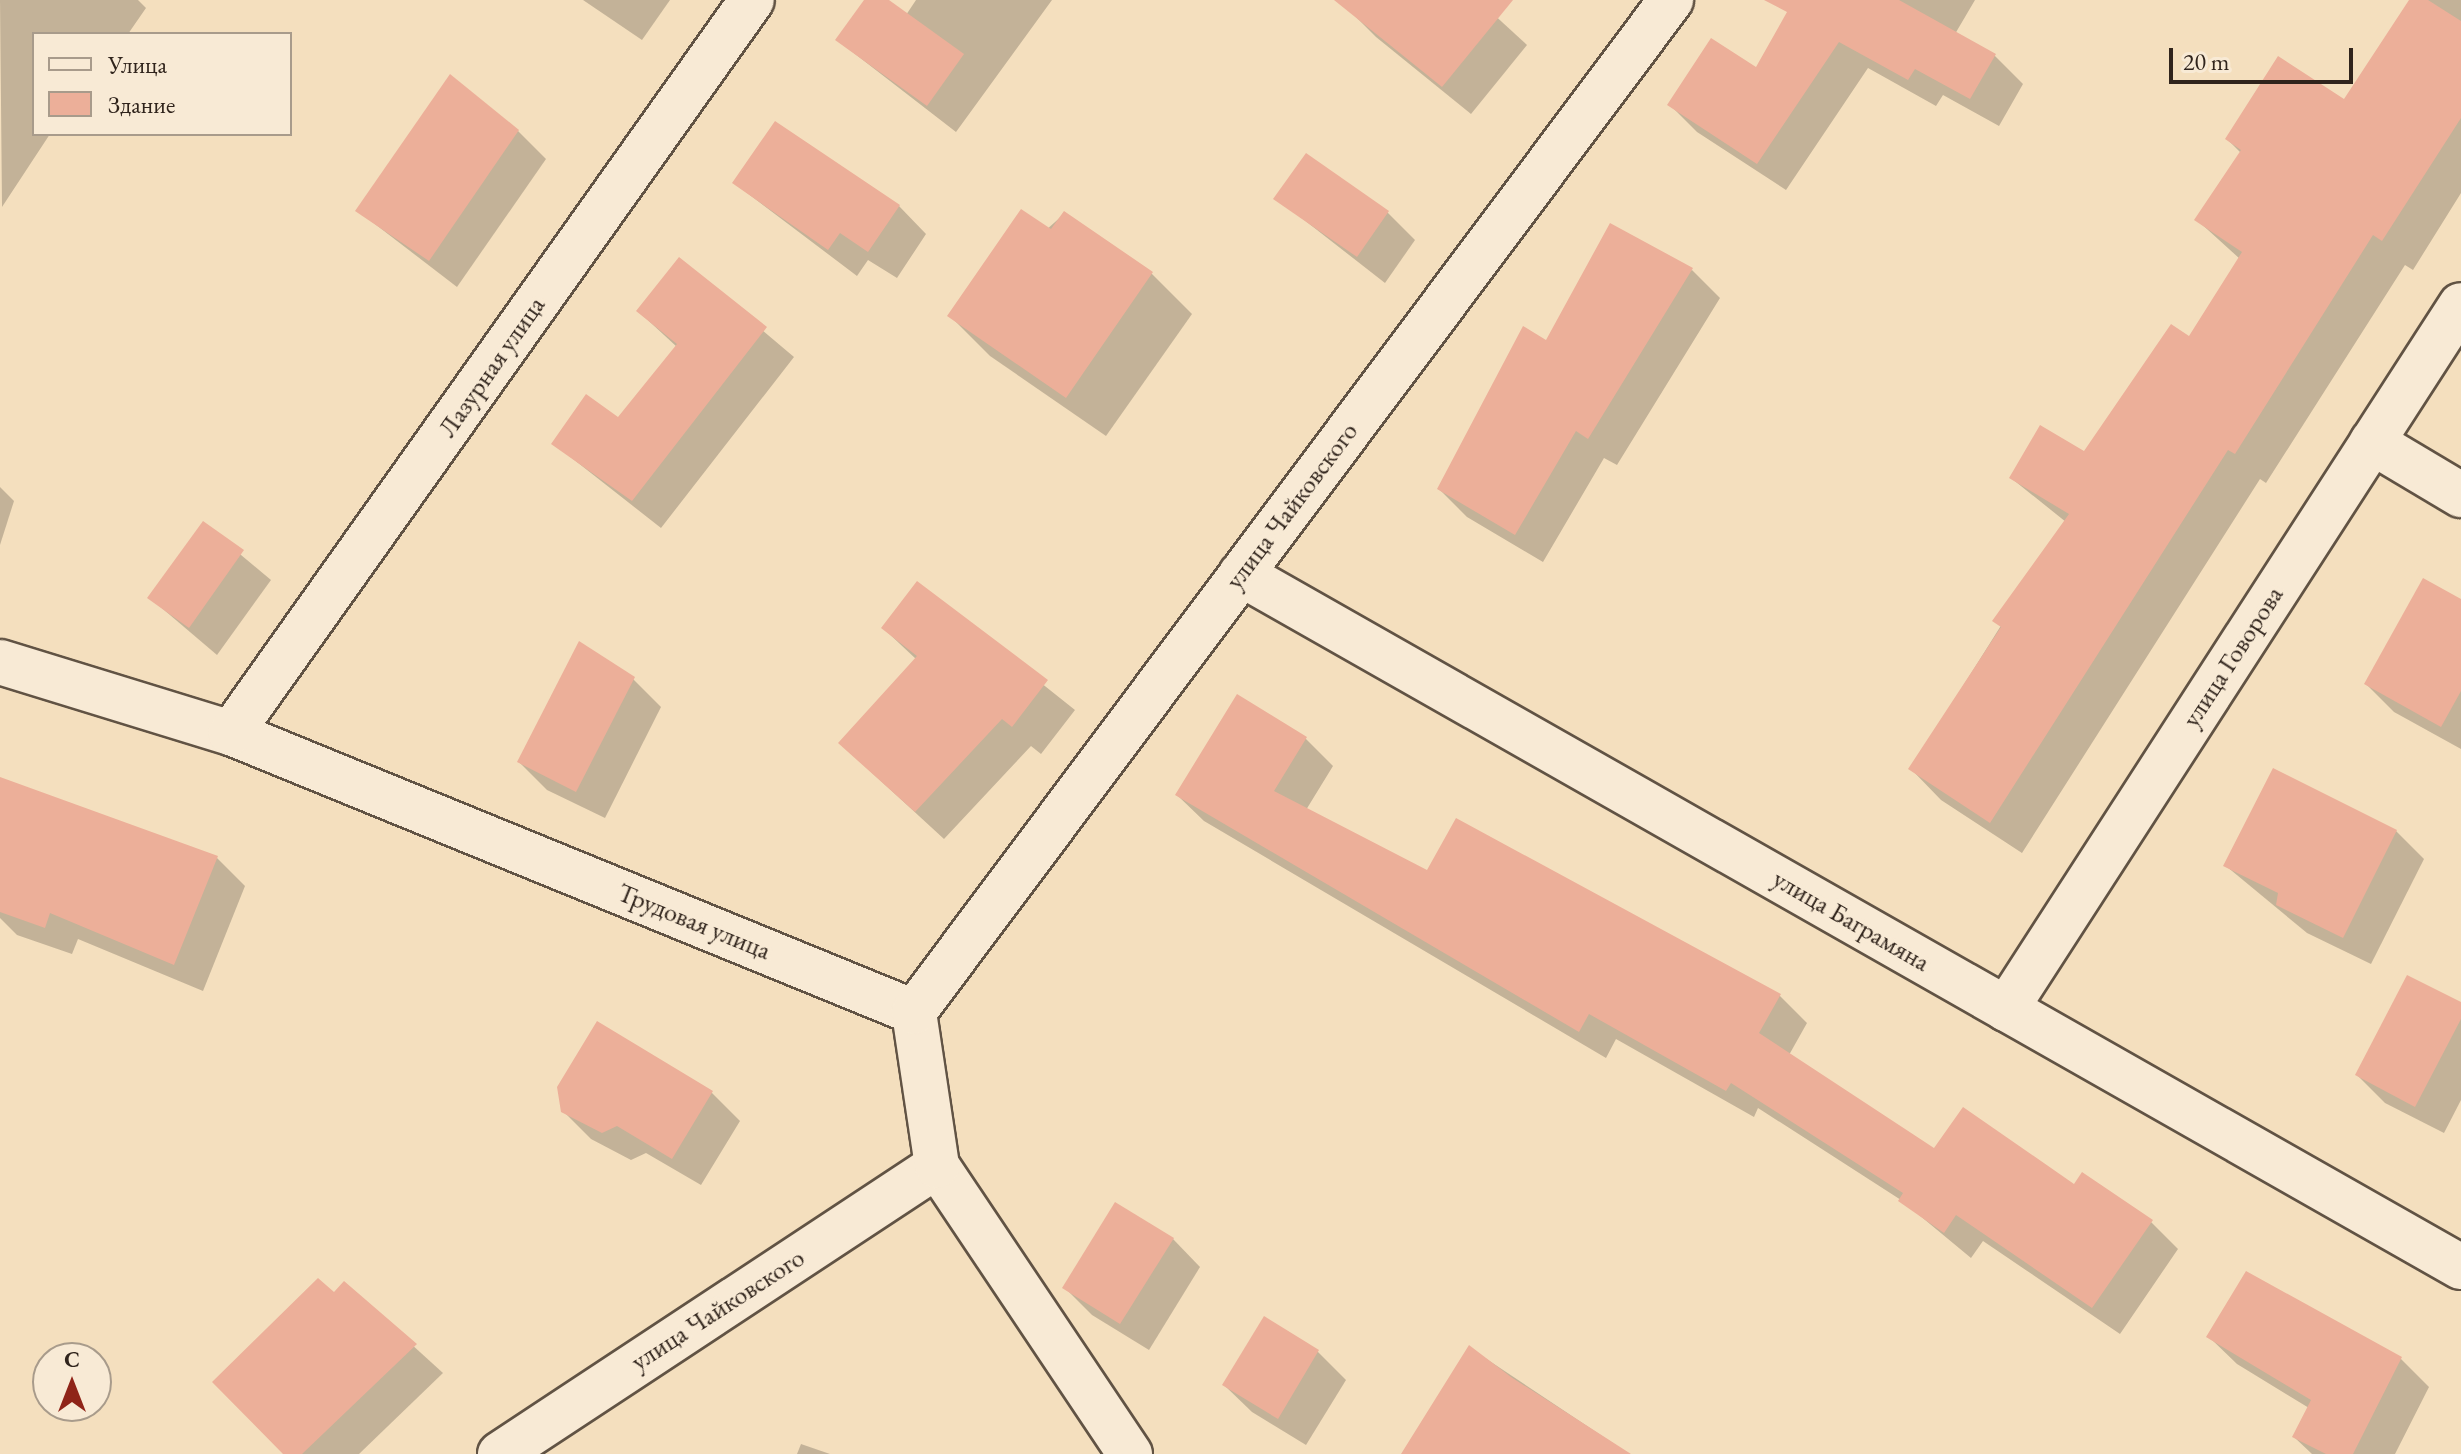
<!DOCTYPE html>
<meta charset="utf-8">
<style>
body{margin:0}
#map{position:relative;width:2461px;height:1454px;overflow:hidden;background:#f4dfbe;font-family:"EB Garamond",serif}
div>[style]{position:absolute}
[style*='--x']{left:calc(var(--x)*1px);top:calc(var(--y)*1px);width:calc(var(--w)*1px);rotate:calc(var(--a)*1deg)}
.shadow>*{inset:0;background:#0003}
.building>*{inset:0;background:#ecaf99}
.roads{filter:drop-shadow(2px 0 #615344) drop-shadow(-2px 0 #615344) drop-shadow(0 2px #615344) drop-shadow(0 -2px #615344)}
.street>*{height:44px;margin:-22px;padding:0 22px;transform-origin:22px;border-radius:22px;background:#f8ead5}
.secondary>*{height:44px;margin:-22px;padding:0 22px;transform-origin:22px;border-radius:22px;background:#f8ead5}
span{translate:-50% -50%;white-space:nowrap;text-align:center;line-height:1.15;-webkit-text-stroke:8px #f8ead5;paint-order:stroke}
.street-label{font-size:26px;color:#30241c}
.legend{position:absolute;left:32px;top:32px;width:260px;height:104px;box-sizing:border-box;background:#f8ead5;border:2px solid #a89b8b;margin:0;padding:10px 14px;list-style:none;font-size:24px;color:#30241c}
.legend li{display:flex;align-items:center;gap:16px;height:40px}
.legend b{width:40px;border:2px solid #a89b8b}
.north{position:absolute;left:32px;top:1342px;width:80px;height:80px;box-sizing:border-box;background:#f8ead5;border:2px solid #a89b8b;border-radius:50%;rotate:0deg;font-size:22px;font-weight:700;line-height:32px;text-align:center;color:#30241c}
.north::after{content:'';display:block;margin:auto;width:28px;height:36px;background:#8f2418;clip-path:polygon(50% 0,100% 100%,50% 72%,0 100%)}
.scale{position:absolute;left:2169px;top:48px;width:184px;height:36px;box-sizing:border-box;border:4px solid #30241c;border-top:0;padding-left:10px;font-size:24px;line-height:28px;white-space:nowrap;color:#30241c;-webkit-text-stroke:6px #f8ead5;paint-order:stroke}
</style>
<div id="map">
<div class="shadow">
<div style="clip-path:polygon(0 0,138px 0,146px 8px,128px 34px,34px 34px,34px 134px,50px 134px,2px 207px)"></div>
<div style="clip-path:polygon(583px 0,670px 0,642px 40px)"></div>
<div style="clip-path:polygon(866px 0,885px 0,906px 15px,916px 0,1052px 0,956px 132px,837px 40px)"></div>
<div style="clip-path:polygon(1356px 0,1478px 0,1527px 45px,1471px 114px,1376px 37px,1348px 9px)"></div>
<div style="clip-path:polygon(1796px 0,1975px 0,1955px 34px,1995px 56px,2023px 84px,1999px 126px,1943px 95px,1936px 106px,1868px 68px,1786px 190px,1697px 132px,1669px 104px,1756px 70px)"></div>
<div style="clip-path:polygon(2411px 0,2461px 0,2461px 193px,2413px 270px,2405px 265px,2266px 483px,2260px 479px,2022px 853px,1941px 800px,1911px 769px,2066px 522px,2011px 478px,2084px 454px,2189px 339px,2240px 259px,2197px 220px,2241px 153px,2227px 139px,2344px 101px)"></div>
<div style="clip-path:polygon(518px 131px,546px 159px,457px 287px,358px 211px)"></div>
<div style="clip-path:polygon(734px 183px,899px 206px,926px 234px,897px 278px,868px 260px,857px 276px)"></div>
<div style="clip-path:polygon(1276px 198px,1387px 212px,1415px 240px,1385px 283px)"></div>
<div style="clip-path:polygon(1064px 214px,1152px 274px,1192px 314px,1106px 436px,990px 356px,950px 316px)"></div>
<div style="clip-path:polygon(679px 260px,794px 357px,661px 528px,554px 444px,618px 420px,677px 347px,638px 311px)"></div>
<div style="clip-path:polygon(1692px 270px,1720px 298px,1617px 465px,1604px 458px,1543px 562px,1467px 517px,1439px 489px,1547px 342px)"></div>
<div style="clip-path:polygon(0 487px,14px 501px,0 545px)"></div>
<div style="clip-path:polygon(204px 524px,271px 580px,217px 655px,150px 598px)"></div>
<div style="clip-path:polygon(917px 584px,1075px 710px,1041px 754px,1031px 746px,944px 839px,869px 770px,917px 660px,883px 628px)"></div>
<div style="clip-path:polygon(2461px 602px,2461px 749px,2394px 712px,2366px 684px)"></div>
<div style="clip-path:polygon(633px 679px,661px 707px,605px 818px,547px 790px,519px 762px)"></div>
<div style="clip-path:polygon(1238px 696px,1306px 739px,1333px 766px,1306px 810px,1428px 872px,1456px 821px,1780px 996px,1807px 1023px,1789px 1055px,1935px 1151px,2075px 1186px,2151px 1222px,2178px 1249px,2120px 1334px,1983px 1241px,1971px 1258px,1901px 1200px,1758px 1108px,1754px 1117px,1616px 1039px,1606px 1058px,1204px 821px,1177px 795px)"></div>
<div style="clip-path:polygon(0 778px,217px 858px,245px 886px,203px 991px,78px 939px,72px 954px,17px 935px,0 918px)"></div>
<div style="clip-path:polygon(2396px 831px,2424px 859px,2371px 964px,2307px 933px,2226px 866px)"></div>
<div style="clip-path:polygon(2461px 1004px,2461px 1100px,2444px 1133px,2385px 1103px,2357px 1075px)"></div>
<div style="clip-path:polygon(598px 1024px,712px 1093px,740px 1121px,701px 1185px,646px 1153px,631px 1160px,591px 1139px,563px 1111px)"></div>
<div style="clip-path:polygon(1173px 1239px,1200px 1267px,1149px 1350px,1092px 1315px,1064px 1287px)"></div>
<div style="clip-path:polygon(344px 1283px,443px 1373px,359px 1454px,286px 1454px,334px 1295px)"></div>
<div style="clip-path:polygon(1264px 1319px,1318px 1352px,1346px 1380px,1306px 1445px,1252px 1412px,1224px 1385px)"></div>
<div style="clip-path:polygon(2209px 1337px,2401px 1359px,2429px 1387px,2395px 1454px,2312px 1454px,2294px 1437px,2309px 1408px,2237px 1364px)"></div>
<div style="clip-path:polygon(1470px 1348px,1629px 1454px,1403px 1454px)"></div>
<div style="clip-path:polygon(801px 1444px,830px 1454px,797px 1454px)"></div>
</div>
<div class="building">
<div style="clip-path:polygon(864px 0,889px 0,964px 54px,927px 106px,835px 40px)"></div>
<div style="clip-path:polygon(1334px 0,1513px 0,1442px 87px)"></div>
<div style="clip-path:polygon(1764px 0,1899px 0,1996px 54px,1970px 99px,1915px 69px,1908px 80px,1839px 42px,1757px 164px,1667px 105px,1711px 38px,1756px 67px,1787px 12px)"></div>
<div style="clip-path:polygon(2409px 0,2428px 0,2461px 21px,2461px 118px,2382px 241px,2373px 235px,2235px 454px,2228px 450px,1990px 823px,1908px 769px,2001px 627px,1992px 621px,2069px 514px,2009px 478px,2040px 425px,2084px 451px,2171px 324px,2189px 336px,2242px 252px,2194px 220px,2241px 150px,2225px 139px,2278px 56px,2344px 99px)"></div>
<div style="clip-path:polygon(450px 74px,519px 130px,429px 261px,355px 211px)"></div>
<div style="clip-path:polygon(775px 121px,900px 205px,868px 252px,840px 233px,828px 250px,732px 183px)"></div>
<div style="clip-path:polygon(1306px 153px,1389px 211px,1357px 257px,1273px 199px)"></div>
<div style="clip-path:polygon(1021px 209px,1051px 229px,1064px 211px,1153px 272px,1066px 398px,947px 316px)"></div>
<div style="clip-path:polygon(1610px 223px,1693px 268px,1588px 439px,1576px 431px,1515px 535px,1437px 489px,1523px 326px,1546px 340px)"></div>
<div style="clip-path:polygon(679px 257px,767px 327px,632px 501px,551px 444px,586px 394px,618px 417px,677px 344px,636px 311px)"></div>
<div style="clip-path:polygon(203px 521px,244px 550px,189px 628px,147px 598px)"></div>
<div style="clip-path:polygon(2423px 578px,2461px 599px,2461px 691px,2441px 727px,2364px 684px)"></div>
<div style="clip-path:polygon(917px 581px,1048px 680px,1012px 727px,1002px 719px,915px 812px,838px 743px,917px 656px,881px 628px)"></div>
<div style="clip-path:polygon(579px 641px,635px 677px,576px 792px,517px 762px)"></div>
<div style="clip-path:polygon(1237px 694px,1307px 737px,1274px 791px,1427px 870px,1456px 818px,1781px 994px,1759px 1033px,1934px 1148px,1963px 1107px,2074px 1184px,2082px 1172px,2153px 1220px,2092px 1308px,1956px 1215px,1944px 1233px,1898px 1201px,1903px 1193px,1731px 1083px,1726px 1091px,1589px 1014px,1579px 1032px,1175px 795px)"></div>
<div style="clip-path:polygon(2273px 768px,2397px 830px,2343px 938px,2276px 905px,2278px 893px,2223px 866px)"></div>
<div style="clip-path:polygon(0 777px,218px 856px,174px 965px,50px 913px,45px 928px,0 912px)"></div>
<div style="clip-path:polygon(2407px 975px,2461px 1002px,2461px 1019px,2415px 1107px,2355px 1075px)"></div>
<div style="clip-path:polygon(597px 1021px,713px 1091px,672px 1159px,617px 1126px,602px 1133px,561px 1112px,557px 1087px)"></div>
<div style="clip-path:polygon(1115px 1202px,1174px 1238px,1120px 1324px,1062px 1288px)"></div>
<div style="clip-path:polygon(2246px 1271px,2402px 1357px,2353px 1454px,2326px 1454px,2292px 1437px,2311px 1400px,2206px 1337px)"></div>
<div style="clip-path:polygon(318px 1278px,334px 1292px,344px 1281px,417px 1344px,302px 1454px,283px 1454px,212px 1382px)"></div>
<div style="clip-path:polygon(1264px 1316px,1319px 1350px,1278px 1419px,1222px 1385px)"></div>
<div style="clip-path:polygon(1469px 1345px,1511px 1377px,1631px 1454px,1401px 1454px)"></div>
</div>
<div class="roads">
<div class="street">
<div style="--x:2372;--y:442;--w:104;--a:30.8"></div>
<div style="--x:1241;--y:574;--w:1403;--a:29.6"></div>
<div style="--x:0;--y:662;--w:242;--a:17.1"></div>
<div style="--x:231;--y:733;--w:738;--a:22.22"></div>
<div style="--x:231;--y:733;--w:899;--a:-54.6"></div>
<div style="--x:2006;--y:1009;--w:838;--a:-57.13"></div>
<div style="--x:500;--y:1454;--w:523;--a:-33.39"></div>
</div>
<div class="secondary">
<div style="--x:1130;--y:1454;--w:347;--a:-123.8"></div>
<div style="--x:937;--y:1166;--w:156;--a:-98.5"></div>
<div style="--x:914;--y:1012;--w:1264;--a:-53.2"></div>
</div>
</div>
<div class="street-label">
<span style="left:492px;top:367px;rotate:-55deg">Лазурная улица</span>
<span style="left:1292px;top:506px;rotate:-53deg">улица Чайковского</span>
<span style="left:2233px;top:657px;rotate:-57deg">улица Говорова</span>
<span style="left:1851px;top:921px;rotate:30deg">улица Баграмяна</span>
<span style="left:694px;top:922px;rotate:22deg">Трудовая улица</span>
<span style="left:718px;top:1310px;rotate:-33deg">улица Чайковского</span>
</div>
<ul class="legend">
<li><b style="height:10px;background:#f8ead5"></b>Улица</li>
<li><b style="height:22px;background:#ecaf99"></b>Здание</li>
</ul>
<div class="north">С</div>
<div class="scale">20 m</div>
</div>
